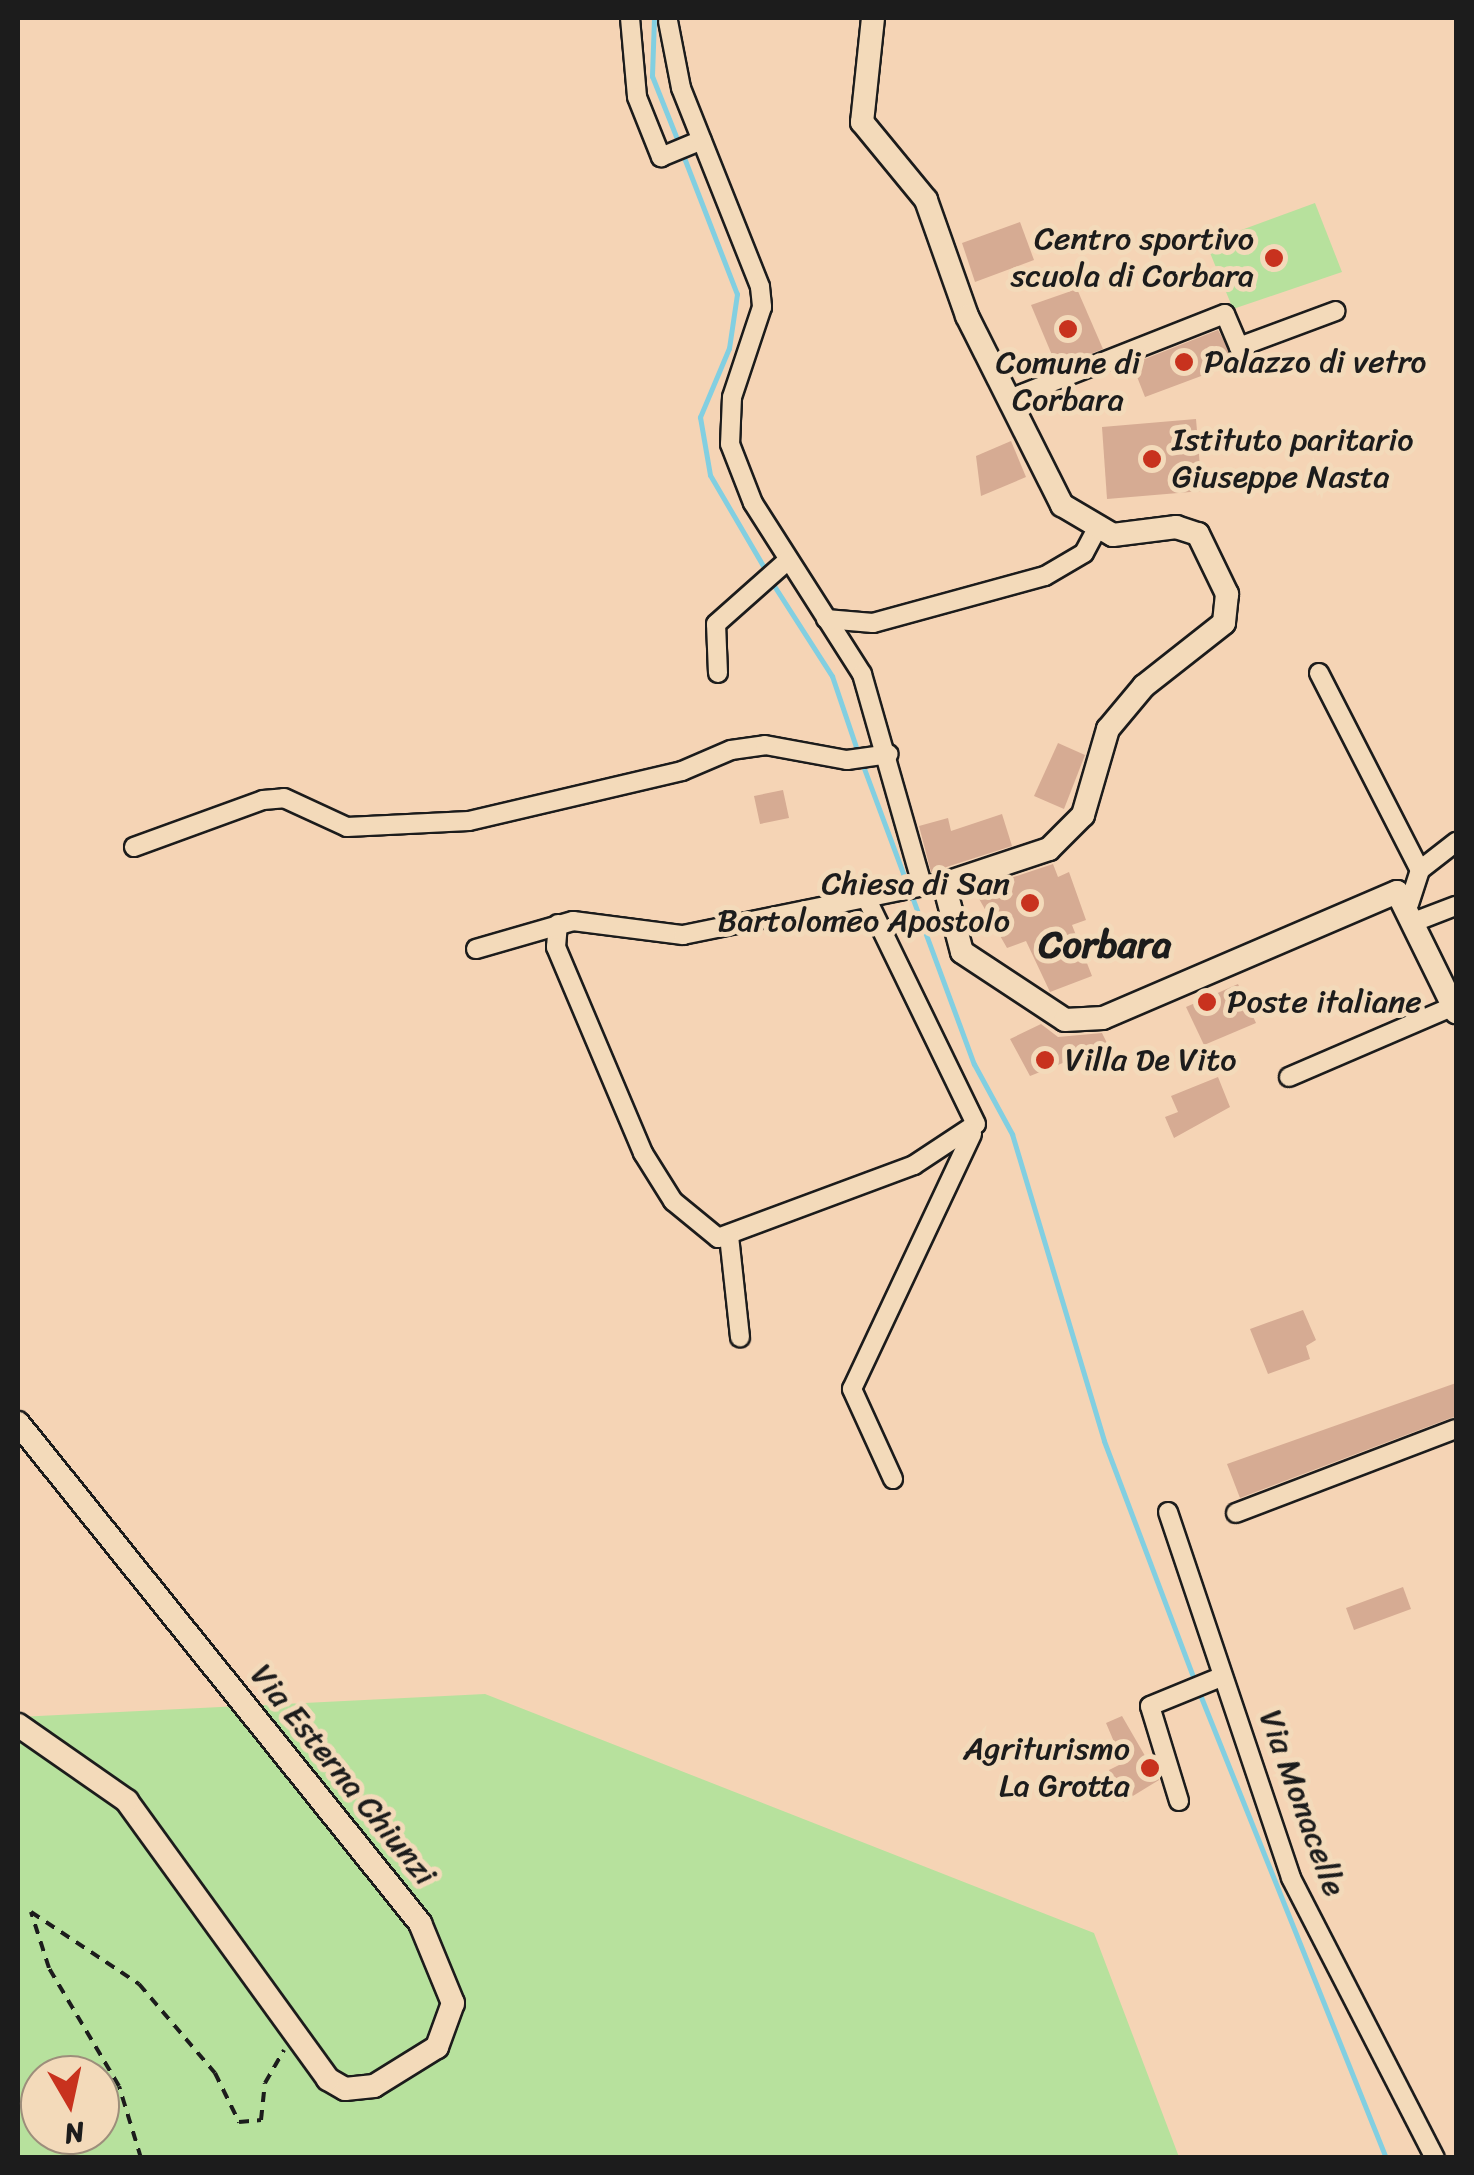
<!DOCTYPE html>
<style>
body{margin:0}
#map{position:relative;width:1474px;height:2175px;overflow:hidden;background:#f5d4b5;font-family:Sriracha,sans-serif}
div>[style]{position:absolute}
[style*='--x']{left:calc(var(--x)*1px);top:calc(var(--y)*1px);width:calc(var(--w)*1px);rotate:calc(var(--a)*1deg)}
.green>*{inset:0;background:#b7e19d}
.stream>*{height:5px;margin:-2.5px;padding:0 2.5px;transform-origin:2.5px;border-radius:2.5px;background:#82cfe1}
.building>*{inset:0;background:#d6ab93}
.path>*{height:4px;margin-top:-2px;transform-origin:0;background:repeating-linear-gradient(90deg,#1c1c1c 0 10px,transparent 0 18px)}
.roads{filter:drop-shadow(2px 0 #1c1c1c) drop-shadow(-2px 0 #1c1c1c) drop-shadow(0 2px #1c1c1c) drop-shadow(0 -2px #1c1c1c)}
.minor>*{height:18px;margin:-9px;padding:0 9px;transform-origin:9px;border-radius:9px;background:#f3daba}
.major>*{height:22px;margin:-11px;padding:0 11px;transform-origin:11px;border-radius:11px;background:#f3daba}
.dots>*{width:28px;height:28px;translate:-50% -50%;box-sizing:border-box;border:5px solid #f3daba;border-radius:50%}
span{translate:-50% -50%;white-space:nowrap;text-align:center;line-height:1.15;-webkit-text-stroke:10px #f3daba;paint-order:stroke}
.poi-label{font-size:32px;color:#1c1c1c}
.right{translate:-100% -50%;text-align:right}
.left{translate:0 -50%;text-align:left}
.street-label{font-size:32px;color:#1c1c1c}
.quarter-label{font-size:38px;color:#1c1c1c;font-weight:700}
.frame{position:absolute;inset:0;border:20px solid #1c1c1c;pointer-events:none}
.north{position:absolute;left:20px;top:2055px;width:100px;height:100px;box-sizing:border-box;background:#f3daba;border:2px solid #9d8e7b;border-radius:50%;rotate:171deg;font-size:28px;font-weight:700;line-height:40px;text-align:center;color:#1c1c1c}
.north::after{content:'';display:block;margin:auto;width:35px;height:45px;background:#c8321e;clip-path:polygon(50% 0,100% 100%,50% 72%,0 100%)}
</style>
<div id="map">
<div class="green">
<div style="clip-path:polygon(1315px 203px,1342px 272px,1233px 309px,1206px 243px)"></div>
<div style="clip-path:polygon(evenodd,485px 1694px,1094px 1933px,1179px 2157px,18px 2158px,18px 1717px,485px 1694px,40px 2075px,100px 2075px,100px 2135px,40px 2135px,40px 2075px)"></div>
</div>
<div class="stream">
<div style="--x:654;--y:18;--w:58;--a:92"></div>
<div style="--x:652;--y:76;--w:73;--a:68.3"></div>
<div style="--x:683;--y:155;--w:149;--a:68.8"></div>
<div style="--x:737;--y:294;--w:55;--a:98.4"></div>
<div style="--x:729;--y:348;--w:75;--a:112.8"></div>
<div style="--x:700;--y:417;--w:59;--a:80.2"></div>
<div style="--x:710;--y:475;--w:111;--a:59.7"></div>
<div style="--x:771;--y:581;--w:113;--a:57.3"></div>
<div style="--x:832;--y:676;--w:81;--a:71.3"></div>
<div style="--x:862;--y:763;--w:129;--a:69.6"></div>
<div style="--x:911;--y:894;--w:181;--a:69.7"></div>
<div style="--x:974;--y:1064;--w:80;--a:61.5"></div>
<div style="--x:1012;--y:1134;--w:320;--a:73.3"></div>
<div style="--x:1104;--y:1441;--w:258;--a:69.3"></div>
<div style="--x:1199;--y:1692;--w:502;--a:68.14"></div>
</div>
<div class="building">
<div style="clip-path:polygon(1020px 222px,1034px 260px,975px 282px,962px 243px)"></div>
<div style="clip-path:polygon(1077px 289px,1103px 349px,1057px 367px,1031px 305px)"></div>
<div style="clip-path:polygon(1218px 330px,1236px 363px,1145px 397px,1132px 364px)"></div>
<div style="clip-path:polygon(1196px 419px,1202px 491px,1107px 499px,1102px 427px)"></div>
<div style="clip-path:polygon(1011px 441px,1026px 477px,981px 496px,976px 456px)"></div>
<div style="clip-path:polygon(1058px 743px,1085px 755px,1064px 809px,1034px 796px)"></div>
<div style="clip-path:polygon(783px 790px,789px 818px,760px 824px,754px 796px)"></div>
<div style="clip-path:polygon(1002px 814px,1012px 846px,931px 872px,919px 826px,948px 818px,951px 831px)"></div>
<div style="clip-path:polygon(1053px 864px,1058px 877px,1069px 872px,1086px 920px,1072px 925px,1092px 976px,1050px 992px,1026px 941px,1007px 948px,974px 890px)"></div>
<div style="clip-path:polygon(1238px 984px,1256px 1023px,1204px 1045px,1186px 1007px)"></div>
<div style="clip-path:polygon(1041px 1024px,1058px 1037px,1102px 1033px,1108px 1045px,1030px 1076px,1010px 1039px)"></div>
<div style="clip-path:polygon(1218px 1077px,1230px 1107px,1174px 1138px,1165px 1117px,1178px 1112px,1171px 1096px)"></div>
<div style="clip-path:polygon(1303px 1310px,1316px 1340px,1306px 1346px,1310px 1359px,1268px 1374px,1250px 1329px)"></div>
<div style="clip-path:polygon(1456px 1383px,1456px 1416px,1240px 1498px,1227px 1464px)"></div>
<div style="clip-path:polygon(1403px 1587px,1411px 1609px,1354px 1630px,1346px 1608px)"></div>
<div style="clip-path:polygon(1122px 1716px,1159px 1780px,1123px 1802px,1109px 1770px,1123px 1763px,1106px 1723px)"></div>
</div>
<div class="path">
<div style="--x:141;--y:2158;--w:75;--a:-107"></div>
<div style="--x:119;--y:2086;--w:137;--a:-120.7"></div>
<div style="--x:49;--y:1968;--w:59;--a:-107.8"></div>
<div style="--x:31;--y:1912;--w:130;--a:33.7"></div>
<div style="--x:139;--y:1984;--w:117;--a:49.5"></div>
<div style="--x:215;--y:2073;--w:55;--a:63.9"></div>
<div style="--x:239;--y:2122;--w:22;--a:-5"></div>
<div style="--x:261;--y:2120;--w:37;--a:-84"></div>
<div style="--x:265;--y:2083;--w:38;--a:-60"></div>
</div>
<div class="roads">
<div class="minor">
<div style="--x:630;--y:18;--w:79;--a:84.9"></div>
<div style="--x:637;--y:97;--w:65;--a:68.2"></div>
<div style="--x:661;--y:157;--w:44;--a:-22.5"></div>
<div style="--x:668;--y:21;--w:68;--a:79"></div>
<div style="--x:681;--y:88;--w:214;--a:68.3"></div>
<div style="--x:760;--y:287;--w:20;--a:84"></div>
<div style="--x:762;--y:307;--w:95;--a:108.4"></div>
<div style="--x:732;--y:397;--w:47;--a:92.4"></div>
<div style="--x:730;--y:444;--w:63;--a:68.7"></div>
<div style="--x:753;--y:503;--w:203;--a:57.5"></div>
<div style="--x:862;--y:674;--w:218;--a:74.1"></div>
<div style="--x:1009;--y:399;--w:232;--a:-21.5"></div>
<div style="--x:1225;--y:314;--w:36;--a:67"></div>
<div style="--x:1239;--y:347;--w:103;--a:-20.4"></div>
<div style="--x:826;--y:619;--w:47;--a:4.9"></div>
<div style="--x:873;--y:623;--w:178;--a:-15.3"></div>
<div style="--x:1045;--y:576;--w:45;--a:-30.5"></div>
<div style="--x:1084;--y:553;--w:26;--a:-62"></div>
<div style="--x:718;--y:673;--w:49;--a:-92.3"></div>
<div style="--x:716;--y:624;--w:96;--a:-41.6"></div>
<div style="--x:1319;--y:673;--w:221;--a:62.9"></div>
<div style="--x:134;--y:847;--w:137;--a:-20"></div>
<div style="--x:263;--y:800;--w:21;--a:-5"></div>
<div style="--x:284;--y:798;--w:69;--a:24.7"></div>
<div style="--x:347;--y:827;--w:122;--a:-2.8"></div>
<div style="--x:469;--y:821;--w:219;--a:-13.2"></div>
<div style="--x:682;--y:771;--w:53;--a:-23.2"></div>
<div style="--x:731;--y:750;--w:34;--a:-8"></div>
<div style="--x:765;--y:745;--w:83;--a:10.4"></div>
<div style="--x:847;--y:760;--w:42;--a:-8.1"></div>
<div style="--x:1409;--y:904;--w:36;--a:-72"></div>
<div style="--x:1420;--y:870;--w:46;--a:-37.9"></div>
<div style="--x:1419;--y:920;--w:40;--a:-21"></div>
<div style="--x:558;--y:924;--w:23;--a:95"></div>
<div style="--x:556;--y:947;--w:224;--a:67.1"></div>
<div style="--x:643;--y:1153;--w:57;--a:58"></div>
<div style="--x:673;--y:1201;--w:58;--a:39.4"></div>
<div style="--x:718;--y:1238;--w:209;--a:-20.4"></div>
<div style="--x:914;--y:1165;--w:74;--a:-33.5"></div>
<div style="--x:976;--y:1124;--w:252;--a:-115.9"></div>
<div style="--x:476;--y:949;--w:101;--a:-16.1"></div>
<div style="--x:573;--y:921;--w:111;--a:7.3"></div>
<div style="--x:683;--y:935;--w:255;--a:-11.5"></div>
<div style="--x:1289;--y:1077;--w:180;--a:-23.3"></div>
<div style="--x:729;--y:1236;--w:102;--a:83.8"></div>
<div style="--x:893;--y:1479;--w:99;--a:-114.5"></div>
<div style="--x:852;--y:1389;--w:282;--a:-64.8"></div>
<div style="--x:1168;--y:1512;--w:386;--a:71.4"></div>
<div style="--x:1291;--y:1878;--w:315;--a:62.8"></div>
<div style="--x:1236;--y:1513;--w:235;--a:-20.9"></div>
<div style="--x:1179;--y:1801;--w:99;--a:-107"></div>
<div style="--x:1150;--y:1706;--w:77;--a:-22.2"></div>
</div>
<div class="major">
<div style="--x:873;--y:18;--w:105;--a:96"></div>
<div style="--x:862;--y:122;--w:101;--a:50.6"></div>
<div style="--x:926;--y:200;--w:123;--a:70.5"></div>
<div style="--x:967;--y:316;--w:212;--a:63.3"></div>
<div style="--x:1062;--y:505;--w:59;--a:30.5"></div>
<div style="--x:1113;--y:535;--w:64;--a:-7.2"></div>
<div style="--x:1176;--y:527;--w:23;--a:18"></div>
<div style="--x:1198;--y:534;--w:67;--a:64.2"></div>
<div style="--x:1227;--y:594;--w:29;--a:96"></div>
<div style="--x:1224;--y:623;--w:102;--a:141.8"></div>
<div style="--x:1144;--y:686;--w:56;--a:129.9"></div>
<div style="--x:1108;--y:729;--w:90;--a:106.2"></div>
<div style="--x:1083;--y:815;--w:48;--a:135"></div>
<div style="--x:1049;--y:849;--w:111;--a:161.6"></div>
<div style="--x:944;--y:884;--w:70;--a:75.2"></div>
<div style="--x:962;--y:952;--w:123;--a:33.4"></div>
<div style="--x:1065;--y:1020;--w:38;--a:-3"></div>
<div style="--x:1103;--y:1018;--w:320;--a:-23.2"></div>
<div style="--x:1397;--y:892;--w:134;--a:63.8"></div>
<div style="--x:18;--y:1423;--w:642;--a:51.2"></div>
<div style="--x:420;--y:1923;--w:87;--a:67.6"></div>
<div style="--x:453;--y:2003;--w:47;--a:110"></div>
<div style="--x:437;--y:2047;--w:74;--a:148.2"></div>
<div style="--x:374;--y:2086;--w:29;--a:174"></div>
<div style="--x:345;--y:2089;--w:20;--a:-150"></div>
<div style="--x:328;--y:2079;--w:343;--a:-125.9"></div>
<div style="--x:127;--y:1801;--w:133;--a:-145.1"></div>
</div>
</div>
<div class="dots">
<div style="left:1274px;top:258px;background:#c8321e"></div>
<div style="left:1068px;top:329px;background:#c8321e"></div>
<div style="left:1184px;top:362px;background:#c8321e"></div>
<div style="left:1152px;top:459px;background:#c8321e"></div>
<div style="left:1030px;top:903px;background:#c8321e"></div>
<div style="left:1207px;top:1002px;background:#c8321e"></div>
<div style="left:1045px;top:1060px;background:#c8321e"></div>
<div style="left:1150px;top:1768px;background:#c8321e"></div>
</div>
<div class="poi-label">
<span class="right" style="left:1254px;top:258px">Centro sportivo<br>scuola di Corbara</span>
<span class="left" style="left:1204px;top:362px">Palazzo di vetro</span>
<span style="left:1068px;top:382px">Comune di<br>Corbara</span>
<span class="left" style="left:1172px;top:459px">Istituto paritario<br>Giuseppe Nasta</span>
<span class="right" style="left:1010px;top:903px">Chiesa di San<br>Bartolomeo Apostolo</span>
<span class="left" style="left:1227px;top:1002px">Poste italiane</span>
<span class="left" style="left:1065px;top:1060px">Villa De Vito</span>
<span class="right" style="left:1130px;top:1768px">Agriturismo<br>La Grotta</span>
</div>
<div class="street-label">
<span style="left:343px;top:1775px;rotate:51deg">Via Esterna Chiunzi</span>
<span style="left:1302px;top:1803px;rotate:70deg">Via Monacelle</span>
</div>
<div class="quarter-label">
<span style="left:1105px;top:945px">Corbara</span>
</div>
<div class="frame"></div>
<div class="north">N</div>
</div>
